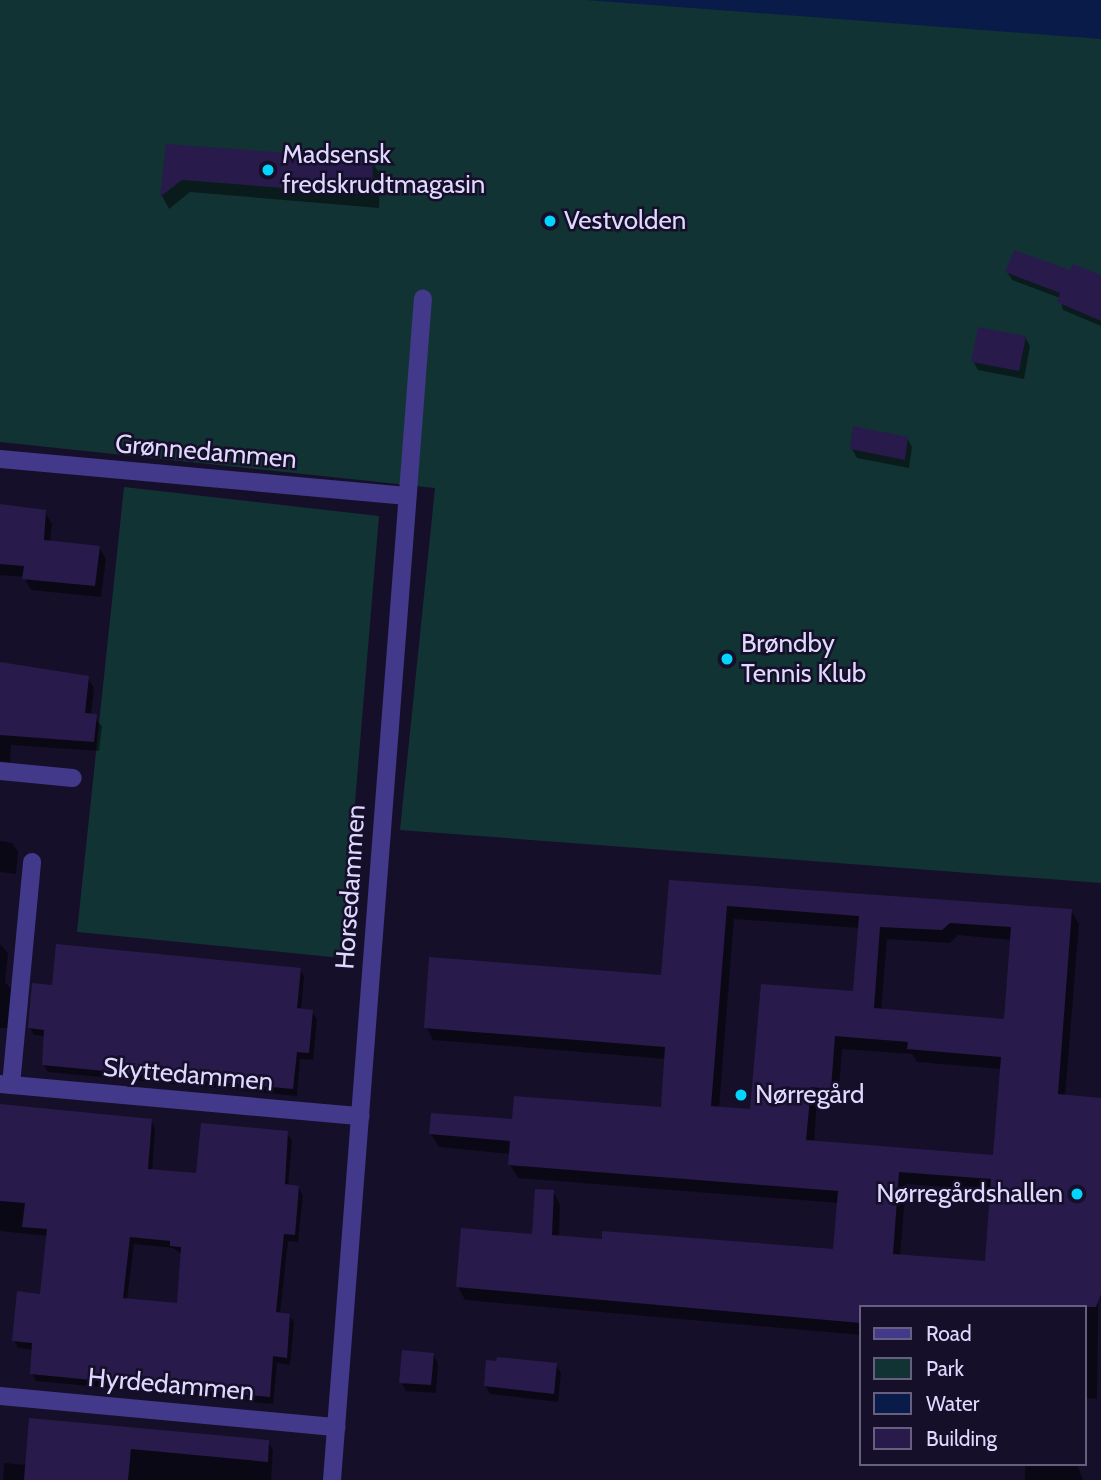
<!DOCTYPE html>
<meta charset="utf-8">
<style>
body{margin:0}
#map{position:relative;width:1101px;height:1480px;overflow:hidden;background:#160f29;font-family:Cabin,sans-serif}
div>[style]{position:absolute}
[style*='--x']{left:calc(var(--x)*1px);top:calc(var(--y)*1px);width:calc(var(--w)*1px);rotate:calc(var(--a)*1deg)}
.green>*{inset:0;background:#123334}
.water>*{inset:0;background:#091c49}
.shadow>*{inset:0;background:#0007}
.building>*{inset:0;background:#281b4b}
.street>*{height:18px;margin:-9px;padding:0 9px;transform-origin:9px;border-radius:9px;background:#42398a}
.dots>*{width:19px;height:19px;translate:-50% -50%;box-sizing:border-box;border:4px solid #160f29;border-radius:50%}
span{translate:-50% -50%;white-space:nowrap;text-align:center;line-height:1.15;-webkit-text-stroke:5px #160f29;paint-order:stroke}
.poi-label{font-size:26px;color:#dfd8ff}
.left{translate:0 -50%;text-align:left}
.right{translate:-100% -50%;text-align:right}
.street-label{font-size:26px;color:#dfd8ff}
.legend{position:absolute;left:859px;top:1305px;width:228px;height:161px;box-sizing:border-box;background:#160f29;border:2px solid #665f7f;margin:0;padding:9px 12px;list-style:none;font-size:21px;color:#dfd8ff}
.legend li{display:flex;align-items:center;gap:14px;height:35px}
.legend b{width:35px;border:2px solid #665f7f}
</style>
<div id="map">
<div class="green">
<div style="clip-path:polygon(0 0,1101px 0,1101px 883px,400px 830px,435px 488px,0 442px)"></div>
<div style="clip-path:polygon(124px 487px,379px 516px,342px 958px,77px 932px)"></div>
</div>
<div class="water">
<div style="clip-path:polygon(586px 0,1101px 0,1101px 39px)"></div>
</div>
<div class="shadow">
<div style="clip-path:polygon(167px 146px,372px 161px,380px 175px,379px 208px,190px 192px,169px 209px,162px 196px)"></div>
<div style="clip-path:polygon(1007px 272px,1101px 277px,1101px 326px,1063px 310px,1060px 298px,1012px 280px)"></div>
<div style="clip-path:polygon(1025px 337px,1030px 346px,1024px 379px,978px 370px,973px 361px)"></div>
<div style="clip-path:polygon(907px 438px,912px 447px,909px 468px,857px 458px,852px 449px)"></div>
<div style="clip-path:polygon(0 507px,45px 512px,52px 524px,50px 542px,99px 547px,106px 559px,101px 597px,31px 590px,24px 577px,0 575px)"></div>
<div style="clip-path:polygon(0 664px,88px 678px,94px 688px,91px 715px,102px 726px,99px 751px,11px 745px,10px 762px,0 761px)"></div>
<div style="clip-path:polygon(0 841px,12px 843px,18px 851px,16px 874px,0 872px)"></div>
<div style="clip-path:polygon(evenodd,671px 882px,1071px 911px,1079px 924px,1065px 1097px,1101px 1099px,1097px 1399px,1085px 1398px,1085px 1307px,861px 1307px,861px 1335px,465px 1300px,458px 1287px,534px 1236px,553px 1191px,560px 1205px,559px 1237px,835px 1251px,839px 1203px,518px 1178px,510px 1165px,511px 1154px,439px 1147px,431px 1134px,514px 1121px,662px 1109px,666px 1059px,433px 1040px,426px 1027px,663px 977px,671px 882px,734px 919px,860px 928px,855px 993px,751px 1111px,719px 1108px,734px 919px,671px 882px,958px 935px,1012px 940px,1005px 1021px,881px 1011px,887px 939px,950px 943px,958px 935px,671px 882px,842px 1049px,912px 1054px,917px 1062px,1002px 1069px,995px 1157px,814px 1143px,817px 1100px,838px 1102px,842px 1049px,671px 882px,906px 1184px,992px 1191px,986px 1263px,900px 1256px,906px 1184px)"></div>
<div style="clip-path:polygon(0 944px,8px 953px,5px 982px,13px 991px,10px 1028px,0 1028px)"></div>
<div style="clip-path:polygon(300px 969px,304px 977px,301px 1011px,312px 1012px,317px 1019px,313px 1060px,300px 1059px,297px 1096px,48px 1072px,43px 1064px,45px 1036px,34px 1035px,30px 1028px,53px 986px)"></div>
<div style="clip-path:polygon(evenodd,0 1106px,151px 1121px,155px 1128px,152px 1171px,198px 1175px,287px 1133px,292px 1141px,288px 1186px,298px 1187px,303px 1195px,298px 1242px,288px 1241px,280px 1314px,289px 1315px,294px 1323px,290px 1365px,277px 1363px,273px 1404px,36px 1381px,32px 1373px,34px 1350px,18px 1348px,14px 1340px,41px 1296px,48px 1236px,0 1231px,0 1106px,134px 1244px,173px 1248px,182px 1254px,179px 1305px,127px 1300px,134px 1244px)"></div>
<div style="clip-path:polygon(433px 1354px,438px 1363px,436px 1393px,406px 1391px,401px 1382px)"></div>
<div style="clip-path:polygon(556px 1365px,561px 1373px,558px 1402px,490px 1394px,485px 1385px)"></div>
<div style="clip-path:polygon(31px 1420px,268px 1442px,273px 1450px,271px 1480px,3px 1480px,4px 1463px,27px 1465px)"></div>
<div style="clip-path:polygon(1025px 1464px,1077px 1464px,1083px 1480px,1025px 1480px)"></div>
</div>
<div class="building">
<div style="clip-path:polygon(166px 144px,373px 159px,372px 195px,182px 180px,160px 197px)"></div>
<div style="clip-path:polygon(1014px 250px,1070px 270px,1073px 264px,1101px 275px,1101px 321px,1057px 302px,1060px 293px,1005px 272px)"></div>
<div style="clip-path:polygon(978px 327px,1026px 336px,1019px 371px,971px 362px)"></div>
<div style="clip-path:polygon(853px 426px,908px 437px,905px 460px,850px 449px)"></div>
<div style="clip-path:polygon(0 504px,46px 510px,44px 540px,100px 546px,95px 586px,22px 579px,24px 566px,0 564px)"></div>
<div style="clip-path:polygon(0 662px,89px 676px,85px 713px,97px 714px,94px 742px,0 735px)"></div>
<div style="clip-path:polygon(evenodd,669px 880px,1072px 909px,1058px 1094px,1101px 1098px,1101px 1294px,1096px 1307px,861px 1307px,861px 1323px,456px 1287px,461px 1228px,532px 1234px,535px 1189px,554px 1190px,552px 1235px,602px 1239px,602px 1231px,833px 1249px,838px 1191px,508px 1165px,510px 1141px,429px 1134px,431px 1113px,512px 1119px,514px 1096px,661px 1107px,665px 1047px,424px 1028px,429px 957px,661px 975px,669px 880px,727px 906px,859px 916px,853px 991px,761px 984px,750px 1109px,711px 1106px,727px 906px,669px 880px,950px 923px,1011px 927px,1004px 1019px,874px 1008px,880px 927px,942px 930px,950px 923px,669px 880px,835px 1036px,908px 1042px,907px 1049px,1001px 1057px,993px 1155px,806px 1140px,811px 1087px,831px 1089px,835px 1036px,669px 880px,899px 1172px,991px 1179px,985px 1261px,893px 1254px,899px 1172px)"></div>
<div style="clip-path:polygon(56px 944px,301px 968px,297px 1008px,313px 1010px,309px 1053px,297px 1052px,293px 1089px,42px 1065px,44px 1030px,28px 1028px,32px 983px,52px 985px)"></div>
<div style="clip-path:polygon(evenodd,0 1104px,152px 1119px,148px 1169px,196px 1173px,201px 1123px,288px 1131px,285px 1184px,299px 1186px,295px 1235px,284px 1234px,276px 1312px,290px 1314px,287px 1358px,273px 1356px,270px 1397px,30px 1374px,32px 1343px,12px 1341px,17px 1291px,40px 1294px,47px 1229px,22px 1227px,25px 1203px,0 1201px,0 1104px,130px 1237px,170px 1241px,170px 1246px,181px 1247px,177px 1303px,123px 1298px,130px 1237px)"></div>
<div style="clip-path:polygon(402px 1350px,434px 1353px,431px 1385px,399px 1383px)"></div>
<div style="clip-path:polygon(497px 1357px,557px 1363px,554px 1394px,484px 1386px,486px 1360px,496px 1361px)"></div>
<div style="clip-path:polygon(29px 1418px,269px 1440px,268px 1462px,131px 1449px,128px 1480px,24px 1480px)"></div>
</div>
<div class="street">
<div style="--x:0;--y:459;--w:409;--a:5.2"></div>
<div style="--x:0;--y:771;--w:73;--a:5.5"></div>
<div style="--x:0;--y:1084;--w:362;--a:5.1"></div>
<div style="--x:11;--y:1085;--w:224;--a:-84.6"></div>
<div style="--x:0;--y:1396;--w:338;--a:5.3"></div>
<div style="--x:332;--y:1480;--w:1185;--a:-85.6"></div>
</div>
<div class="dots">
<div style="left:268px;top:170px;background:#04d5ff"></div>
<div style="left:550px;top:221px;background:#04d5ff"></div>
<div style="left:727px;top:659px;background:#04d5ff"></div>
<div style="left:741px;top:1095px;background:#04d5ff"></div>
<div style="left:1077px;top:1194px;background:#04d5ff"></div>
</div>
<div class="poi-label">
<span class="left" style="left:282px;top:170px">Madsensk<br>fredskrudtmagasin</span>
<span class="left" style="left:564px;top:221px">Vestvolden</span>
<span class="left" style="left:741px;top:659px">Brøndby<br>Tennis Klub</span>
<span class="left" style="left:755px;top:1095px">Nørregård</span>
<span class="right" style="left:1063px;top:1194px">Nørregårdshallen</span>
</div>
<div class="street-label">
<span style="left:206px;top:452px;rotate:5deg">Grønnedammen</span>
<span style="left:351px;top:887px;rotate:-86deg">Horsedammen</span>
<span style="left:188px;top:1075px;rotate:5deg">Skyttedammen</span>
<span style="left:171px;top:1385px;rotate:5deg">Hyrdedammen</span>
</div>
<ul class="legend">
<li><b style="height:9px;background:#42398a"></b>Road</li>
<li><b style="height:19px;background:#123334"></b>Park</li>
<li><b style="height:19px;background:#091c49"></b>Water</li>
<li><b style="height:19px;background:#281b4b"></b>Building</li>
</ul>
</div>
